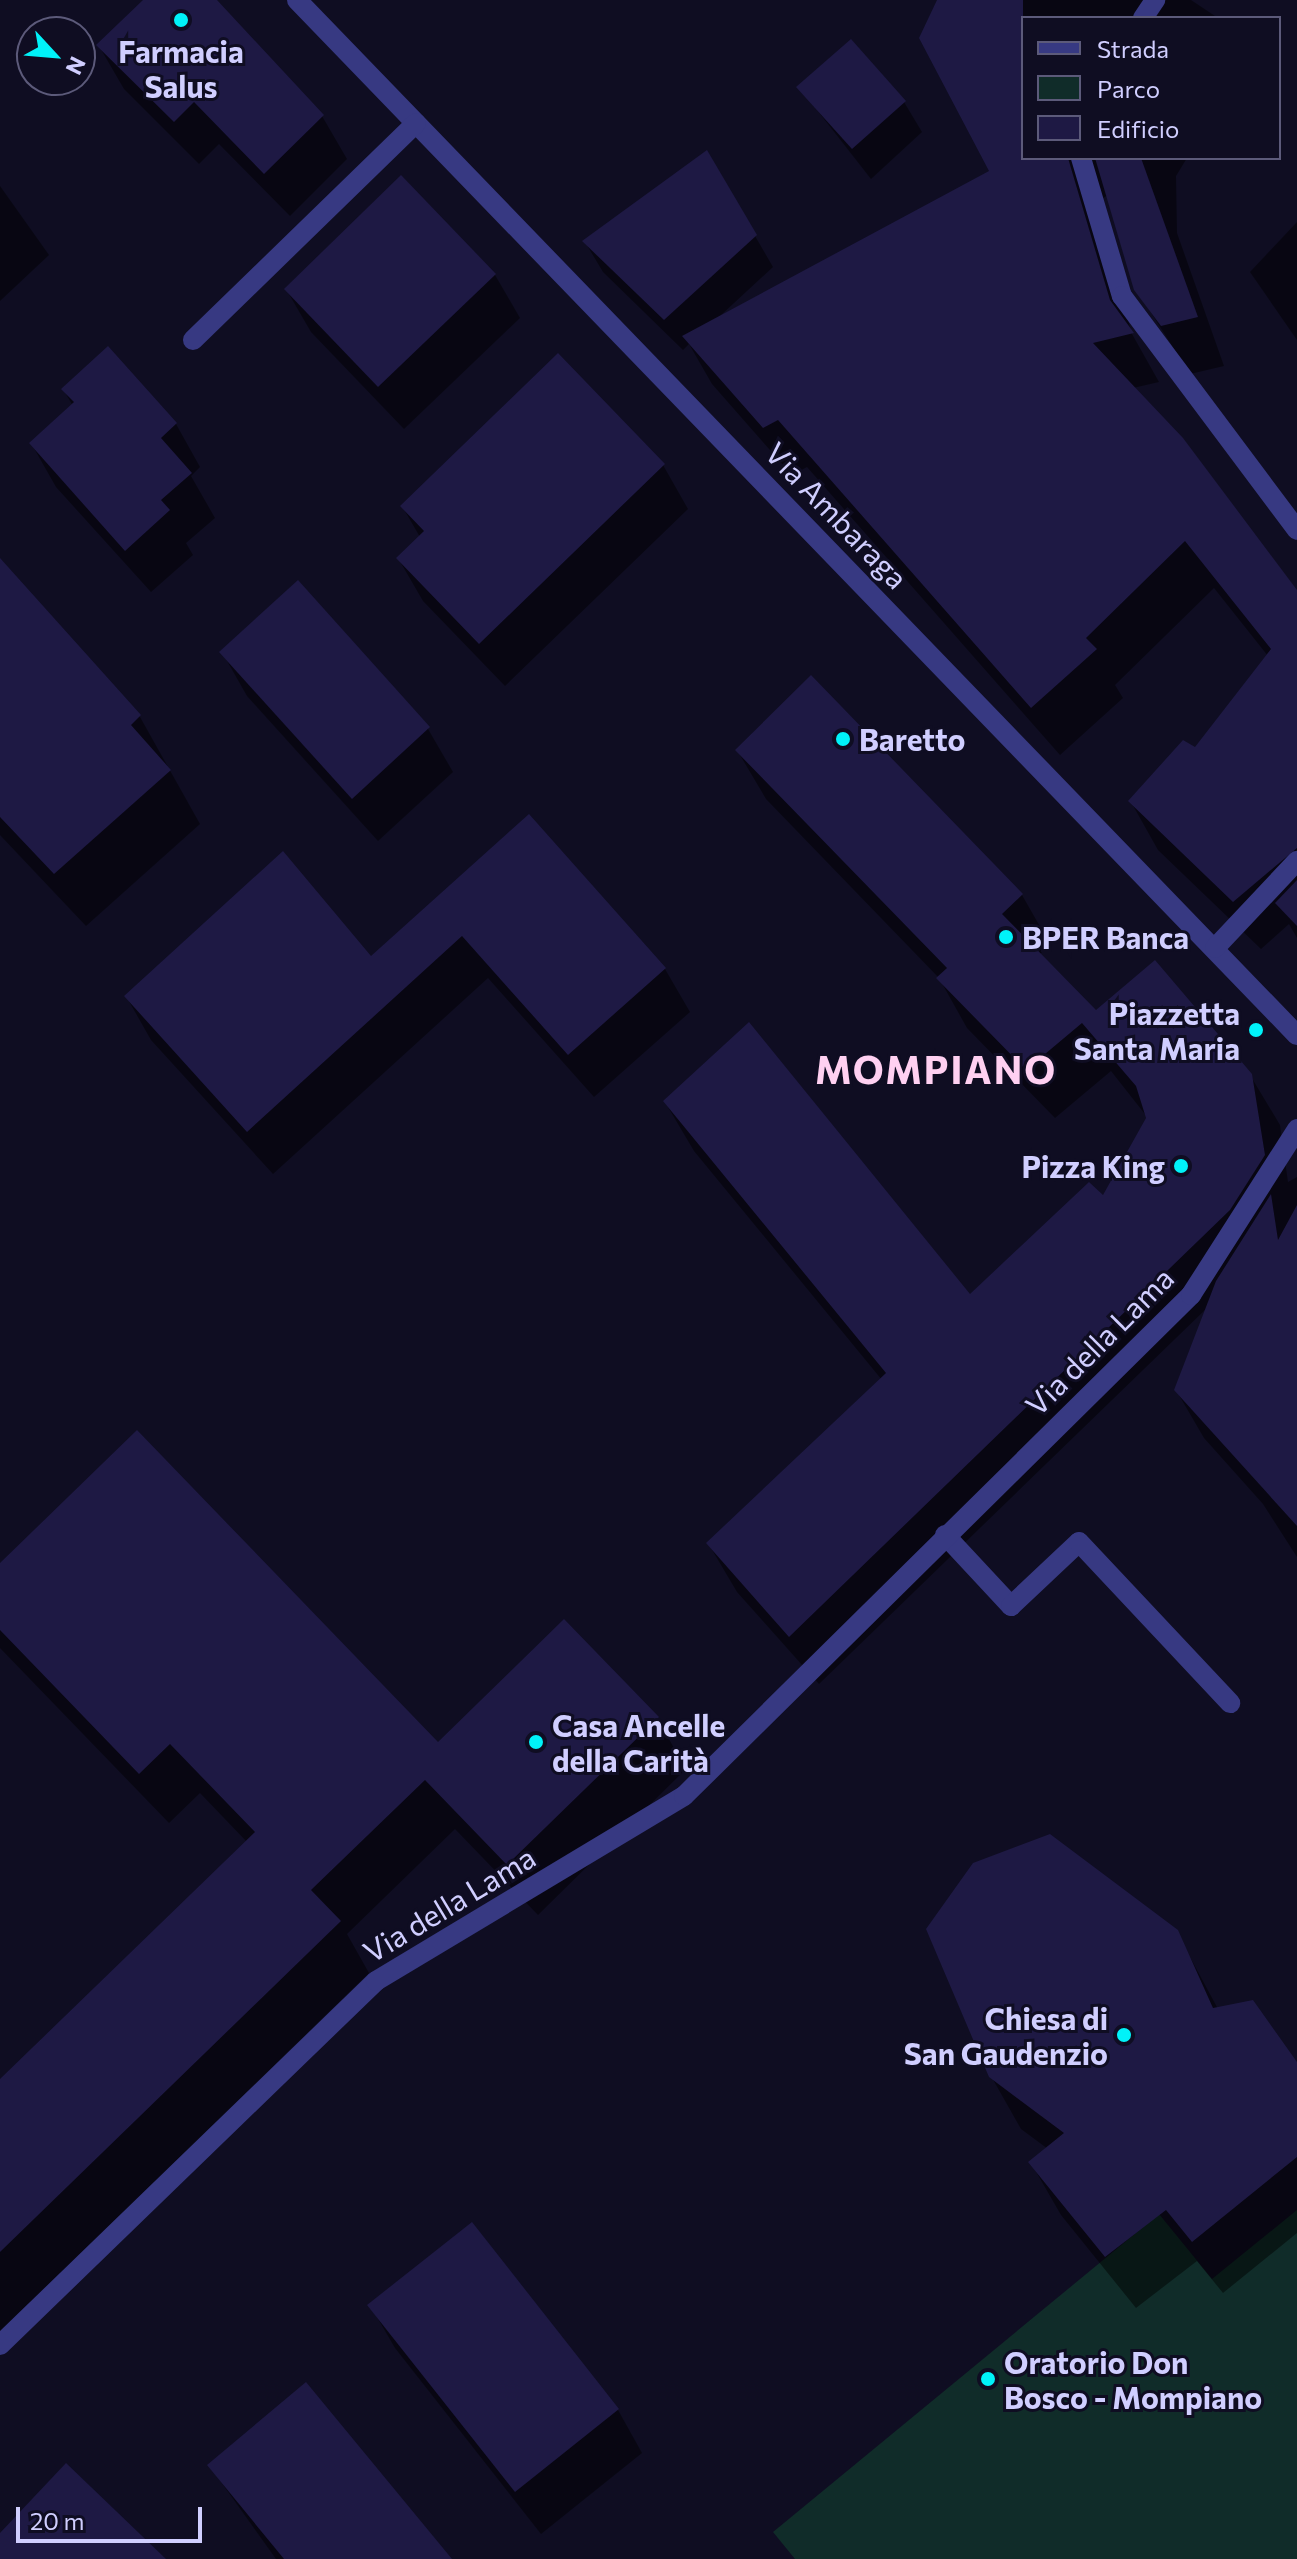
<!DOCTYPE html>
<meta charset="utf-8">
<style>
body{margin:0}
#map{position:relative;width:1297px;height:2559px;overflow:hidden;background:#0f0d22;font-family:Commissioner,sans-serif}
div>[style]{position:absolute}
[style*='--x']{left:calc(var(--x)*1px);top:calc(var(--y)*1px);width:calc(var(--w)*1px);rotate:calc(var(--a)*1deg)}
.green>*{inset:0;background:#102c29}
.shadow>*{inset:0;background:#0007}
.building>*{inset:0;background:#1e1944}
.minor>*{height:20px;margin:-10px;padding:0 10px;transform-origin:10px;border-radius:10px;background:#373982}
.dots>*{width:22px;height:22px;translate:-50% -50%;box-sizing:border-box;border:4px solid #0f0d22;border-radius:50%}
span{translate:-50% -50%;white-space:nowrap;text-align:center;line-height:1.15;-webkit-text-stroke:6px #0f0d22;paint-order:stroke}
.poi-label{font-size:30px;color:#d0ceff;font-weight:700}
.left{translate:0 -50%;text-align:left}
.right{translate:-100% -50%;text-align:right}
.street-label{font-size:30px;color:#d0ceff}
.district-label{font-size:38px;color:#ffd0f1;font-weight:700;letter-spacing:2px}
.legend{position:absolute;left:1021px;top:16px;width:260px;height:144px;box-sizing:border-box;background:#0f0d22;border:2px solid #5c5a7a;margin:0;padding:10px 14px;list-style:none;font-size:24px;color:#d0ceff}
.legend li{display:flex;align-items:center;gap:16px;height:40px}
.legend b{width:40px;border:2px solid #5c5a7a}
.north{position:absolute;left:16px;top:16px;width:80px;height:80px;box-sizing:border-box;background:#0f0d22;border:2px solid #5c5a7a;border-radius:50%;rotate:116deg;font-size:22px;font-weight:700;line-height:32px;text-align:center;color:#d0ceff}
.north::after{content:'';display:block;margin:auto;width:28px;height:36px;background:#00f2f9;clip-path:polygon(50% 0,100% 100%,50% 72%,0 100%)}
.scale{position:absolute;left:16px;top:2507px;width:186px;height:36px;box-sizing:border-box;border:4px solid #d0ceff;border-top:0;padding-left:10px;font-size:24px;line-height:28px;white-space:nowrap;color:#d0ceff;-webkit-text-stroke:6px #0f0d22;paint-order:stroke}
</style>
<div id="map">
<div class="green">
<div style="clip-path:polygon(1297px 2210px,1297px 2559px,795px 2559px,773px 2532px,1159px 2214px,1212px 2279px)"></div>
</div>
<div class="shadow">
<div style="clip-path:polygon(146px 0,214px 0,322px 116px,347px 159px,290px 216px,219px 144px,199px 164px,124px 89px,99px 46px)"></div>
<div style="clip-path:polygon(940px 0,1191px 0,1218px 18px,1023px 18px,1023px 158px,1187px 158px,1176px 176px,1177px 233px,1224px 366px,1190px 374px,1136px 289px,1108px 195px,1095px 203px,1132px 334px,1159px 382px,1133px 388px,1297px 593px,1297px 938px,1289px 924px,1261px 949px,1158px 850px,1131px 802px,1195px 749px,1268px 656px,1214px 588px,1115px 685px,1123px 698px,1060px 755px,807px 467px,792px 475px,712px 384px,689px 344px,683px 350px,603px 272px,585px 242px,707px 153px,773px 267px,720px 316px,992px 172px)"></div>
<div style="clip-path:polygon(799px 87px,904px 102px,922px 132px,871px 179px)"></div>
<div style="clip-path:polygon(401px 178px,495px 275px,520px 318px,404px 429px,311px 332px,286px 289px)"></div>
<div style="clip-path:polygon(0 186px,49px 255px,0 301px)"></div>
<div style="clip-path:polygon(1297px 222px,1297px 340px,1250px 272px)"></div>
<div style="clip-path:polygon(558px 356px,663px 465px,688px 509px,505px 686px,423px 601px,398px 558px,420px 537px,402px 506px)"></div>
<div style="clip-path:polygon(63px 389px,176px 424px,200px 467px,191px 476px,215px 518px,186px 543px,193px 555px,151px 592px,56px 487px,31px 443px,73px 406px)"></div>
<div style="clip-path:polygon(11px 573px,140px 717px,200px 824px,86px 926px,0 835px,0 582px)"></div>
<div style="clip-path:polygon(298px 583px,428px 729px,453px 772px,378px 841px,247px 696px,222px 652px)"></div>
<div style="clip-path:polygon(737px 750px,1022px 895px,1050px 944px,1039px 955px,1096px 1013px,1250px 1075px,1280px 1125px,1288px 1182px,1297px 1177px,1297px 1557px,1263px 1504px,1204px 1438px,1176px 1390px,1207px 1308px,819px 1684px,737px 1592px,708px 1543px,882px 1380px,694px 1151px,665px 1102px,970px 1297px,1104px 1198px,1148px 1118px,1111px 1071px,1055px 1118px,967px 1028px,939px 978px,766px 799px)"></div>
<div style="clip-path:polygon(529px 817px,665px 969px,690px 1012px,594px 1097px,488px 978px,273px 1174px,151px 1040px,126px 996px,371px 959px)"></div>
<div style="clip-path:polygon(0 1566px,438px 1745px,657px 1718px,686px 1769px,538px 1915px,455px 1829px,347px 1934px,369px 1973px,0 2332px,0 2082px,247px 1842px,200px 1793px,169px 1823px,0 1648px)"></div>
<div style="clip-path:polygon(1176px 1931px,1218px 2009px,1297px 2065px,1297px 2233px,1223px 2293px,1197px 2261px,1136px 2308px,1061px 2215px,1031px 2163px,1048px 2149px,1021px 2129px,991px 2076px)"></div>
<div style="clip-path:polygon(370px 2305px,618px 2410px,642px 2453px,541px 2534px,395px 2348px)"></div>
<div style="clip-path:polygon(209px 2465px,449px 2559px,276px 2559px)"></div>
</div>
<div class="building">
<div style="clip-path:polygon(143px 0,217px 0,324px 115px,264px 174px,194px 102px,174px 122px,96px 45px)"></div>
<div style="clip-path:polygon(937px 0,1023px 0,1023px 158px,1068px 158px,1110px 300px,1134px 333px,1093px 343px,1183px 438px,1297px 590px,1297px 848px,1233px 902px,1128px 801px,1183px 740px,1195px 747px,1271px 649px,1185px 541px,1086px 638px,1097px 649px,1031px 708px,778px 420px,763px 428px,682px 336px,989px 171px,919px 38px)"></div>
<div style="clip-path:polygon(851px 39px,906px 101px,852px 149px,796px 87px)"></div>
<div style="clip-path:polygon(707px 150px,757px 235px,664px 320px,582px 241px)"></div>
<div style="clip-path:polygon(1095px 158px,1141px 158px,1198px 317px,1161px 326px,1134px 290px)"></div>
<div style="clip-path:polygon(401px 175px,496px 274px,378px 387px,284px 289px)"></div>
<div style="clip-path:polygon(108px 346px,177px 423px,161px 438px,192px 473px,161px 500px,170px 510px,125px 551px,29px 443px,74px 402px,61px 389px)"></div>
<div style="clip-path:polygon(558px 353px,665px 464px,479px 644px,396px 558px,424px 531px,400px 506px)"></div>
<div style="clip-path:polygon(0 558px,141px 715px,131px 725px,171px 770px,54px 874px,0 817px)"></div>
<div style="clip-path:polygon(298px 580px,430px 727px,352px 799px,219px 652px)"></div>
<div style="clip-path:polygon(811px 675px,1023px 894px,1002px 914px,1096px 1010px,1155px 960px,1252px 1074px,1265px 1155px,1230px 1210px,789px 1637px,706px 1543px,886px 1373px,663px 1101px,749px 1022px,970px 1294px,1089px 1182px,1103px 1195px,1146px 1118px,1136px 1086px,1082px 1023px,1026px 1070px,936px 978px,947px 968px,735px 750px)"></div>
<div style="clip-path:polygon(529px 814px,666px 968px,568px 1055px,462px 936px,247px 1132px,124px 996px,283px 851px,371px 956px)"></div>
<div style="clip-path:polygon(1297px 880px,1297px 926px,1275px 903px)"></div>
<div style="clip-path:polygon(1271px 1194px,1278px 1240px,1297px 1205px,1297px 1526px,1174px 1390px,1216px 1281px)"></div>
<div style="clip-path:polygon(137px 1430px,438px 1742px,564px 1619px,659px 1717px,507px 1865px,425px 1780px,311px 1890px,341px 1921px,0 2252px,0 2079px,255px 1832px,170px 1744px,139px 1774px,0 1630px,0 1563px)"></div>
<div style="clip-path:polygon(1050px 1834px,1178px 1930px,1213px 2008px,1253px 2000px,1297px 2062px,1297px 2157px,1192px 2242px,1166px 2210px,1105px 2257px,1028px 2162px,1064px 2133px,989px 2077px,926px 1929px,973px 1863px)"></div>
<div style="clip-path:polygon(472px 2222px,619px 2409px,515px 2492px,367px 2305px)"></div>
<div style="clip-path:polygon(306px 2382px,452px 2559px,284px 2559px,207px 2465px)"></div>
<div style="clip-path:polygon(66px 2463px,166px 2559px,0 2559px,0 2533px)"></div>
</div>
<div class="minor">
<div style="--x:297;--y:0;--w:1439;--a:45.99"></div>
<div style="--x:1143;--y:18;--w:22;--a:-56"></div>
<div style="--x:1081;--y:158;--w:144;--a:73.5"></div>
<div style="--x:1122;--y:296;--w:292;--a:53.2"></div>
<div style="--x:193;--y:340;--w:311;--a:-44.2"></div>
<div style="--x:1215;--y:948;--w:120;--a:-46.7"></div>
<div style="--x:945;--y:1535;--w:97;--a:47.1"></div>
<div style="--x:1011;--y:1606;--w:93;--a:-43.3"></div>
<div style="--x:1079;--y:1542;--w:221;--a:46.8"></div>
<div style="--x:0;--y:2345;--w:523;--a:-44.07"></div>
<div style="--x:376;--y:1981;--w:359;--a:-31"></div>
<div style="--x:684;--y:1796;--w:713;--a:-44.66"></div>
<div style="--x:1191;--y:1295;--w:197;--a:-57.4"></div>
</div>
<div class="dots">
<div style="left:181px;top:20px;background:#00f2f9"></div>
<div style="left:843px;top:739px;background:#00f2f9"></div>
<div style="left:1006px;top:937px;background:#00f2f9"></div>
<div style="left:1256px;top:1030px;background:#00f2f9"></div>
<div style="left:1181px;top:1166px;background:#00f2f9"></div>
<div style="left:536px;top:1742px;background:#00f2f9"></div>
<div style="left:1124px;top:2035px;background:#00f2f9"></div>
<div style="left:988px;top:2379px;background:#00f2f9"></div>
</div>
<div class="poi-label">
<span style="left:181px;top:68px">Farmacia<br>Salus</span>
<span class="left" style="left:859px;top:739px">Baretto</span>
<span class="left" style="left:1022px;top:937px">BPER Banca</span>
<span class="right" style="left:1240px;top:1030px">Piazzetta<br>Santa Maria</span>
<span class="right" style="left:1165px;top:1166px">Pizza King</span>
<span class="left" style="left:552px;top:1742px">Casa Ancelle<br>della Carità</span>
<span class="right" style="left:1108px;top:2035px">Chiesa di<br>San Gaudenzio</span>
<span class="left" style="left:1004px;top:2379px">Oratorio Don<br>Bosco - Mompiano</span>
</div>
<div class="street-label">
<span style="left:837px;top:515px;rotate:46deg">Via Ambaraga</span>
<span style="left:1099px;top:1341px;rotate:-45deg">Via della Lama</span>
<span style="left:449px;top:1904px;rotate:-31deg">Via della Lama</span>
</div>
<div class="district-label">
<span style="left:936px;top:1069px">MOMPIANO</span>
</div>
<ul class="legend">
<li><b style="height:10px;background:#373982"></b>Strada</li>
<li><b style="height:22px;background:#102c29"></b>Parco</li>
<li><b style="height:22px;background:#1e1944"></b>Edificio</li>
</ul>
<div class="north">N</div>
<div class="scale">20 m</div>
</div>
